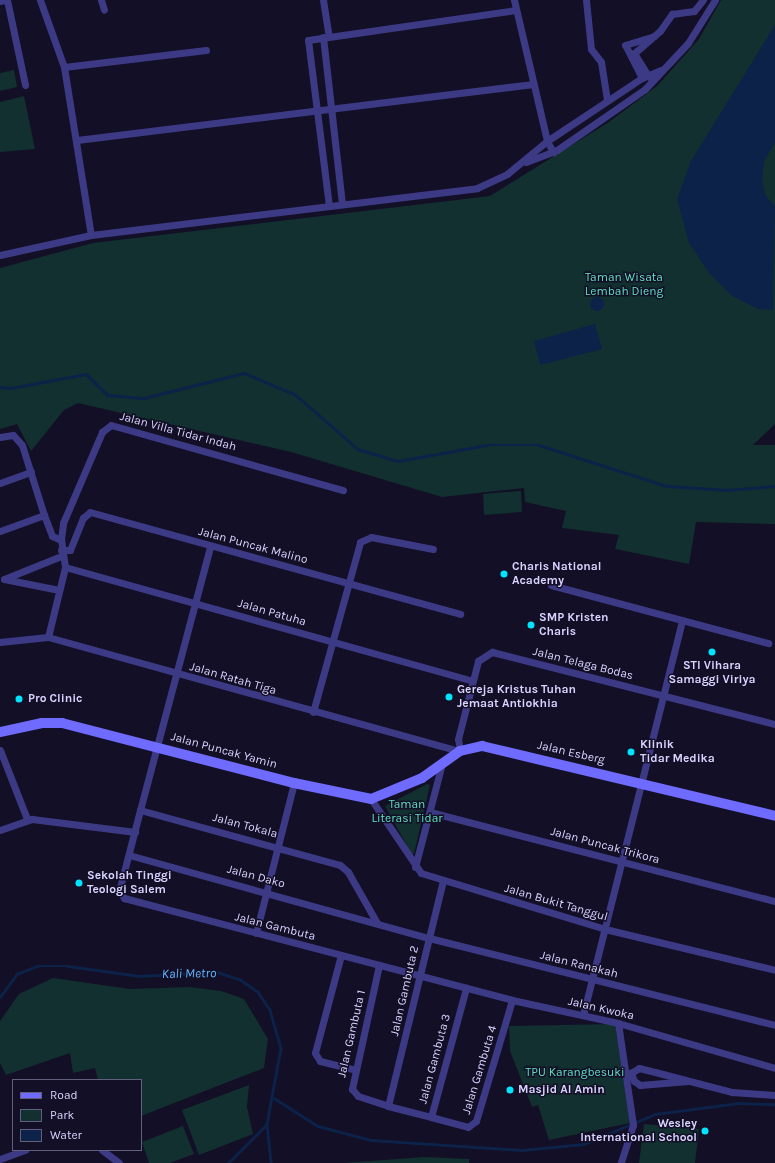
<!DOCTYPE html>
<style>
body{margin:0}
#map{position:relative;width:775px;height:1163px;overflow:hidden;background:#130f26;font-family:Karla,sans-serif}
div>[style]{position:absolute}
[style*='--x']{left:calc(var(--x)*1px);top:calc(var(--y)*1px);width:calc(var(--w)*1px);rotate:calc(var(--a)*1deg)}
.green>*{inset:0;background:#12302f}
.water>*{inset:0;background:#0c2248}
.round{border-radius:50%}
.stream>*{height:2.5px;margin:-1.25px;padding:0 1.25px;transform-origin:1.25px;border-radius:1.25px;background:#0c2248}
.minor>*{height:7px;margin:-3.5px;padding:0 3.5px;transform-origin:3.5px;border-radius:3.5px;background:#3d3a85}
.secondary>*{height:10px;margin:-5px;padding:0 5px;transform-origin:5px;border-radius:5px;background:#6f6bff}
.dots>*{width:11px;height:11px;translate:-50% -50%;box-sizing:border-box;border:2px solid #130f26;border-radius:50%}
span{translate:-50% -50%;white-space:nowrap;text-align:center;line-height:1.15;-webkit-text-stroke:3px #130f26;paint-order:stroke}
.park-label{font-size:12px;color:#5fe0c0}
.street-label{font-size:12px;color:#d9d4ff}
.poi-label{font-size:12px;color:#d9d4ff;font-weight:700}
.left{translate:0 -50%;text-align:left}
.right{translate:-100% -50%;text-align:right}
.water-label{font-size:13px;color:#62b6ff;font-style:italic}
.legend{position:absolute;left:12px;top:1079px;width:130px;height:72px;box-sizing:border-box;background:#130f26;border:1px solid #625e7d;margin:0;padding:5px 7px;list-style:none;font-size:12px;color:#d9d4ff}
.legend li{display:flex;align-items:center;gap:8px;height:20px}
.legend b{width:20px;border:1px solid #625e7d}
</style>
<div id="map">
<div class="green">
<div style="clip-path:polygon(721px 0,775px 0,775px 424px,753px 445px,775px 445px,775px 524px,696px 522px,689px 564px,615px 549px,619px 535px,562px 528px,566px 511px,525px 502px,524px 488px,442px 497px,291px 452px,78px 403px,64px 410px,31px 451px,17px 424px,0 429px,0 268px,93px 243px,490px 196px,609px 122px,657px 86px,699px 39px)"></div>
<div style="clip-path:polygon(14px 70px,17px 87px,0 91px,0 73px)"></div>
<div style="clip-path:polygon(24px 96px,35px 149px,0 152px,0 102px)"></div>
<div style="clip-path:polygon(521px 491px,522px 512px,484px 515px,483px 494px)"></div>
<div style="clip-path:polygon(427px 784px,430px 785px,414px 854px,411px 853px,385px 806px)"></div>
<div style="clip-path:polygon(53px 978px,130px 989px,190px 987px,221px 991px,244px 999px,268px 1039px,264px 1068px,141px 1116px,141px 1080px,98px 1080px,95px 1068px,73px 1073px,70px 1053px,6px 1075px,0 1063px,0 1021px,19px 994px)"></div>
<div style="clip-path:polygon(615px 1024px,630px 1123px,549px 1140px,538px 1105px,532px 1107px,510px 1051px,509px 1026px)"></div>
<div style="clip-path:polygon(249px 1085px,247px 1107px,253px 1134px,199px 1155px,182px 1110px)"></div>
<div style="clip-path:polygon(644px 1124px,699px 1129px,695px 1163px,639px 1163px)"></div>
<div style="clip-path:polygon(183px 1126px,194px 1154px,170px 1163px,149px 1163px,142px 1142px)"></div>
<div style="clip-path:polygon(425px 1157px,469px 1159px,469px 1163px,342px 1163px)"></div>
</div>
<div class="water">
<div style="clip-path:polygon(775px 25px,775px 143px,764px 161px,762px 179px,765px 195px,775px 206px,773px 310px,758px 309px,732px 296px,710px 274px,689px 243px,677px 199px,691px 161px)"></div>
<div class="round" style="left:590px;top:297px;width:14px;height:14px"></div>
<div style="clip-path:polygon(595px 324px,602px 349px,540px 365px,534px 341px)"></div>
</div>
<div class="stream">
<div style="--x:0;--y:387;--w:11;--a:5"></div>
<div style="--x:11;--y:388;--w:76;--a:-10.6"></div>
<div style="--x:86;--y:374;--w:30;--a:44"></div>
<div style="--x:108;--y:395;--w:36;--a:5"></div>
<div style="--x:144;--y:398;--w:103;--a:-14"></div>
<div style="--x:244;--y:373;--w:56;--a:22.9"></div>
<div style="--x:296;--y:395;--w:82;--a:41.1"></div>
<div style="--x:358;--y:449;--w:42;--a:16.7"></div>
<div style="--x:398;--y:461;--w:90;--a:-10.2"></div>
<div style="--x:487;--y:445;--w:52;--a:0"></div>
<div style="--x:539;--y:445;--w:134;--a:17.8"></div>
<div style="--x:667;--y:486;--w:60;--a:3.8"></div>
<div style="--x:727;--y:490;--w:48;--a:-4.8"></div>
<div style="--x:0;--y:997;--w:29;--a:-54"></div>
<div style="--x:17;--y:974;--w:22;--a:-22"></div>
<div style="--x:37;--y:966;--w:31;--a:0"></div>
<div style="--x:68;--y:966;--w:72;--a:8"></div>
<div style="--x:139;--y:976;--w:78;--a:-2.9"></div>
<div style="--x:217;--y:972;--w:25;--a:18"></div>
<div style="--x:241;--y:980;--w:21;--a:35"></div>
<div style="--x:258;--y:992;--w:22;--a:56"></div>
<div style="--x:270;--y:1010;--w:40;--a:74"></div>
<div style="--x:281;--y:1048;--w:77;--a:100.4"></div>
<div style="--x:267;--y:1124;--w:39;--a:84"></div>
<div style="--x:274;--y:1098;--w:52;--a:32.5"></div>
<div style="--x:318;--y:1126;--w:55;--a:14.8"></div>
<div style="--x:371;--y:1140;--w:151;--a:3.8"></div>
<div style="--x:522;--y:1150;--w:62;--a:-5.5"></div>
<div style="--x:584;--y:1144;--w:77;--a:-22.9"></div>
<div style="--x:655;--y:1114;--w:84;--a:-7.5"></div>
<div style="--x:738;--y:1103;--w:37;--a:2"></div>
<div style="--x:228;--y:1163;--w:55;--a:-45"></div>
</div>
<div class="minor">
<div style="--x:7;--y:0;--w:87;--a:78"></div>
<div style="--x:40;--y:0;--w:71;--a:70.3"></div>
<div style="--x:64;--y:67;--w:170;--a:80.9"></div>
<div style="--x:101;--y:0;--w:10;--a:73"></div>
<div style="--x:323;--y:0;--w:36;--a:81"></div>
<div style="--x:514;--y:0;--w:145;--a:76.8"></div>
<div style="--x:547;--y:141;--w:13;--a:61"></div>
<div style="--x:586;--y:0;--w:49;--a:84.2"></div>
<div style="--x:591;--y:49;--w:16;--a:52"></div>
<div style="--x:601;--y:62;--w:39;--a:81"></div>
<div style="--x:0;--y:1;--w:4;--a:-14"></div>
<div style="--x:323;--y:37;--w:168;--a:83.5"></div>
<div style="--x:634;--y:53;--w:28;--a:58"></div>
<div style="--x:631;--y:56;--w:38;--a:-41"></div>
<div style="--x:660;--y:31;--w:21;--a:-55"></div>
<div style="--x:672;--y:14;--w:22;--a:-8"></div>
<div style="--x:694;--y:11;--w:14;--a:-51"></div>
<div style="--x:64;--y:67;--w:143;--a:-6.8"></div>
<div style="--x:642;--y:78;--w:37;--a:-117"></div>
<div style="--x:625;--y:45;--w:30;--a:-17"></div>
<div style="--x:77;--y:140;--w:460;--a:-7"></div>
<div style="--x:526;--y:162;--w:33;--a:-21"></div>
<div style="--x:557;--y:150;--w:107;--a:-34.7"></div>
<div style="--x:645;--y:89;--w:63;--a:-46.9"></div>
<div style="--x:688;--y:43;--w:51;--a:-57.9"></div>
<div style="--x:329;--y:206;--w:167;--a:-97.2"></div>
<div style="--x:308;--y:40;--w:210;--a:-8.2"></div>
<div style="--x:0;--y:255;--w:93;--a:-12.4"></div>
<div style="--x:91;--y:235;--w:389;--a:-6.9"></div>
<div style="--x:477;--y:188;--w:33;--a:-25"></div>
<div style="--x:507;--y:174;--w:52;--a:-39.5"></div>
<div style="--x:547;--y:141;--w:114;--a:-33.6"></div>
<div style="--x:642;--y:78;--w:21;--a:-23"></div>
<div style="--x:0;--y:437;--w:13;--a:-9"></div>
<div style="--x:13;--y:435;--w:13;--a:48"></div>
<div style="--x:22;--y:445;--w:73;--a:72.6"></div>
<div style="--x:44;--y:515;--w:22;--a:69"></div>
<div style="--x:52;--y:536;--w:10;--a:24"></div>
<div style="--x:0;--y:483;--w:33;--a:-20"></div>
<div style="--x:0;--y:531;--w:47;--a:-20"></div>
<div style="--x:210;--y:547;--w:272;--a:104.9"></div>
<div style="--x:140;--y:810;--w:207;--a:15.4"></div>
<div style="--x:340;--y:865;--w:11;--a:41"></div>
<div style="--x:348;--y:872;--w:59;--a:60.4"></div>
<div style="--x:61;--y:550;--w:9;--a:0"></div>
<div style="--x:70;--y:550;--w:35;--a:-68"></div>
<div style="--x:83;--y:518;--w:9;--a:-41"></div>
<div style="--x:90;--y:512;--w:384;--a:15.4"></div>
<div style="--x:65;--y:567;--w:423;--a:15.6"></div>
<div style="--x:551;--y:585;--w:225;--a:15"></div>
<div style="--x:59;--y:590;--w:56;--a:-168.7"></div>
<div style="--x:4;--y:579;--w:61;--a:-22"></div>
<div style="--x:48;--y:637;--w:72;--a:-76.3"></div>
<div style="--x:65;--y:567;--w:27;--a:-98"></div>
<div style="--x:61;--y:540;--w:17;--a:-83"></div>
<div style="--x:63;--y:523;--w:99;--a:-66.8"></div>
<div style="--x:102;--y:432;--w:11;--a:-38"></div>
<div style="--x:111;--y:425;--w:241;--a:15.7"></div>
<div style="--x:0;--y:642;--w:48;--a:-5.9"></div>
<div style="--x:48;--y:637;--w:427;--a:15.5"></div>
<div style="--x:460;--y:751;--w:12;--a:-99"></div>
<div style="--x:458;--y:739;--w:81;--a:-75.6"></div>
<div style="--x:478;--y:661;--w:17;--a:-33"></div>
<div style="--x:492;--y:652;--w:292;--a:14.3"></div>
<div style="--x:313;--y:712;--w:176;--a:-74.5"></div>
<div style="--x:360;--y:542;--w:12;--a:-24"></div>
<div style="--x:371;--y:537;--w:63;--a:11"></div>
<div style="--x:0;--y:750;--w:74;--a:68.6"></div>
<div style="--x:371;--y:799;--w:89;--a:56"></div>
<div style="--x:421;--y:873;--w:196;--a:16.9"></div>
<div style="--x:609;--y:930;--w:171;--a:13.5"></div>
<div style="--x:140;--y:810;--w:84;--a:104.5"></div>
<div style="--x:119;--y:891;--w:9;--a:54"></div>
<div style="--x:124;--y:898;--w:401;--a:14.7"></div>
<div style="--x:512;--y:1000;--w:108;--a:12.2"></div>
<div style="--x:618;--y:1023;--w:163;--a:16"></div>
<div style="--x:430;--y:812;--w:356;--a:14.5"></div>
<div style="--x:0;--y:830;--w:34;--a:-19"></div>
<div style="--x:32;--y:819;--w:104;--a:7.2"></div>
<div style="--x:129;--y:855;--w:311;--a:15.5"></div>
<div style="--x:429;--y:938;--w:357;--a:14.1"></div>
<div style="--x:415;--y:867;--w:103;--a:-75.4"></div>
<div style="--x:256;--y:933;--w:155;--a:-75.8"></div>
<div style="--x:341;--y:955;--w:101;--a:104.9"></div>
<div style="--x:315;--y:1053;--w:9;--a:58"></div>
<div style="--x:320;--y:1061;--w:36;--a:14"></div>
<div style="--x:379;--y:965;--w:127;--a:102.3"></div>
<div style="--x:352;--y:1089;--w:9;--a:49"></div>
<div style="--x:358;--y:1096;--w:32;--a:18"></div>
<div style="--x:388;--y:1106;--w:44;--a:14.3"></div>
<div style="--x:431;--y:1117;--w:134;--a:-74.8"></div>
<div style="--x:583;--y:1015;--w:407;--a:-75.9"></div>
<div style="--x:618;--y:1023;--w:103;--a:81.6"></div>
<div style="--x:633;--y:1125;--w:40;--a:108"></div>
<div style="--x:688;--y:1081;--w:48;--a:175.2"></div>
<div style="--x:640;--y:1085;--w:7;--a:-146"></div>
<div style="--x:634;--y:1081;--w:9;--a:-111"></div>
<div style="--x:631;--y:1073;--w:9;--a:-32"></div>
<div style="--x:639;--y:1068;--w:16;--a:14"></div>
<div style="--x:655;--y:1072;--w:80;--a:14.6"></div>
<div style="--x:732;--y:1092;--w:43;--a:4"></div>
<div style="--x:388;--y:1106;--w:232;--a:-76.3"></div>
<div style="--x:431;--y:1117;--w:38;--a:15"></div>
<div style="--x:468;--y:1127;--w:10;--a:-37"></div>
<div style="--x:476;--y:1121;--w:126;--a:-73.4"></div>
<div style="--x:102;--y:1150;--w:21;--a:37"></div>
<div style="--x:0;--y:1159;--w:27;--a:-20"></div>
</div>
<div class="secondary">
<div style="--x:0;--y:732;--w:43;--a:-12.1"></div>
<div style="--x:42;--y:723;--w:20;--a:0"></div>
<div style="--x:62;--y:723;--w:240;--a:14.5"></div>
<div style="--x:294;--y:783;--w:79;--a:11.7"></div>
<div style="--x:371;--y:799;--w:55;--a:-22.4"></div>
<div style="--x:422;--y:778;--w:47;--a:-35.4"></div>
<div style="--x:460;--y:751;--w:23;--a:-13"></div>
<div style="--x:482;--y:746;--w:301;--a:13.4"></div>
</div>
<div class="dots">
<div style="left:504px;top:574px;background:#00e5ff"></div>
<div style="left:531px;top:625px;background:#00e5ff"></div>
<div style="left:712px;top:652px;background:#00e5ff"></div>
<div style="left:449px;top:697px;background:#00e5ff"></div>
<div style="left:19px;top:699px;background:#00e5ff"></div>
<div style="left:631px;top:752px;background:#00e5ff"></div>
<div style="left:79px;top:883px;background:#00e5ff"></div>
<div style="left:510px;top:1090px;background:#00e5ff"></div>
<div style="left:705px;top:1131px;background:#00e5ff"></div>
</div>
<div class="park-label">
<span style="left:624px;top:285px">Taman Wisata<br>Lembah Dieng</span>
<span style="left:407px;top:812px">Taman<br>Literasi Tidar</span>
<span style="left:575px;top:1073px">TPU Karangbesuki</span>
</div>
<div class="street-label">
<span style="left:178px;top:432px;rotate:15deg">Jalan Villa Tidar Indah</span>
<span style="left:253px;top:546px;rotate:15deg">Jalan Puncak Malino</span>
<span style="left:272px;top:613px;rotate:16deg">Jalan Patuha</span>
<span style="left:583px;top:664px;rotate:14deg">Jalan Telaga Bodas</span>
<span style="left:233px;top:679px;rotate:16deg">Jalan Ratah Tiga</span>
<span style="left:224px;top:751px;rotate:15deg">Jalan Puncak Yamin</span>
<span style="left:571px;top:753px;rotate:13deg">Jalan Esberg</span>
<span style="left:245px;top:826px;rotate:15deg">Jalan Tokala</span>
<span style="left:605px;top:846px;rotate:15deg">Jalan Puncak Trikora</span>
<span style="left:256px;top:877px;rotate:15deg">Jalan Dako</span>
<span style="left:556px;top:903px;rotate:16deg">Jalan Bukit Tanggul</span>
<span style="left:275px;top:927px;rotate:14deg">Jalan Gambuta</span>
<span style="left:579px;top:965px;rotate:14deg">Jalan Ranakah</span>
<span style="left:405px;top:991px;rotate:-77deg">Jalan Gambuta 2</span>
<span style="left:601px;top:1009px;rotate:13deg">Jalan Kwoka</span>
<span style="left:352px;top:1034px;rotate:-77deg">Jalan Gambuta 1</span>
<span style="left:435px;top:1059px;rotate:-75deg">Jalan Gambuta 3</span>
<span style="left:480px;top:1070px;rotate:-73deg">Jalan Gambuta 4</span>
</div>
<div class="poi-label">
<span class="left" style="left:512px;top:574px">Charis National<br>Academy</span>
<span class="left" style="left:539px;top:625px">SMP Kristen<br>Charis</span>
<span style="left:712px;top:673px">STI Vihara<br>Samaggi Viriya</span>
<span class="left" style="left:457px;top:697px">Gereja Kristus Tuhan<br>Jemaat Antiokhia</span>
<span class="left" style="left:28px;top:699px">Pro Clinic</span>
<span class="left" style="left:640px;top:752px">Klinik<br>Tidar Medika</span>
<span class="left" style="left:87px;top:883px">Sekolah Tinggi<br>Teologi Salem</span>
<span class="left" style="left:518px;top:1090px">Masjid Al Amin</span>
<span class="right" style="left:697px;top:1131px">Wesley<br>International School</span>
</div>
<div class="water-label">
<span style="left:189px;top:974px;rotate:-1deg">Kali Metro</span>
</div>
<ul class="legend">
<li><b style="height:5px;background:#6f6bff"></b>Road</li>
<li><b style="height:11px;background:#12302f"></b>Park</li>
<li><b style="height:11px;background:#0c2248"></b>Water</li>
</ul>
</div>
